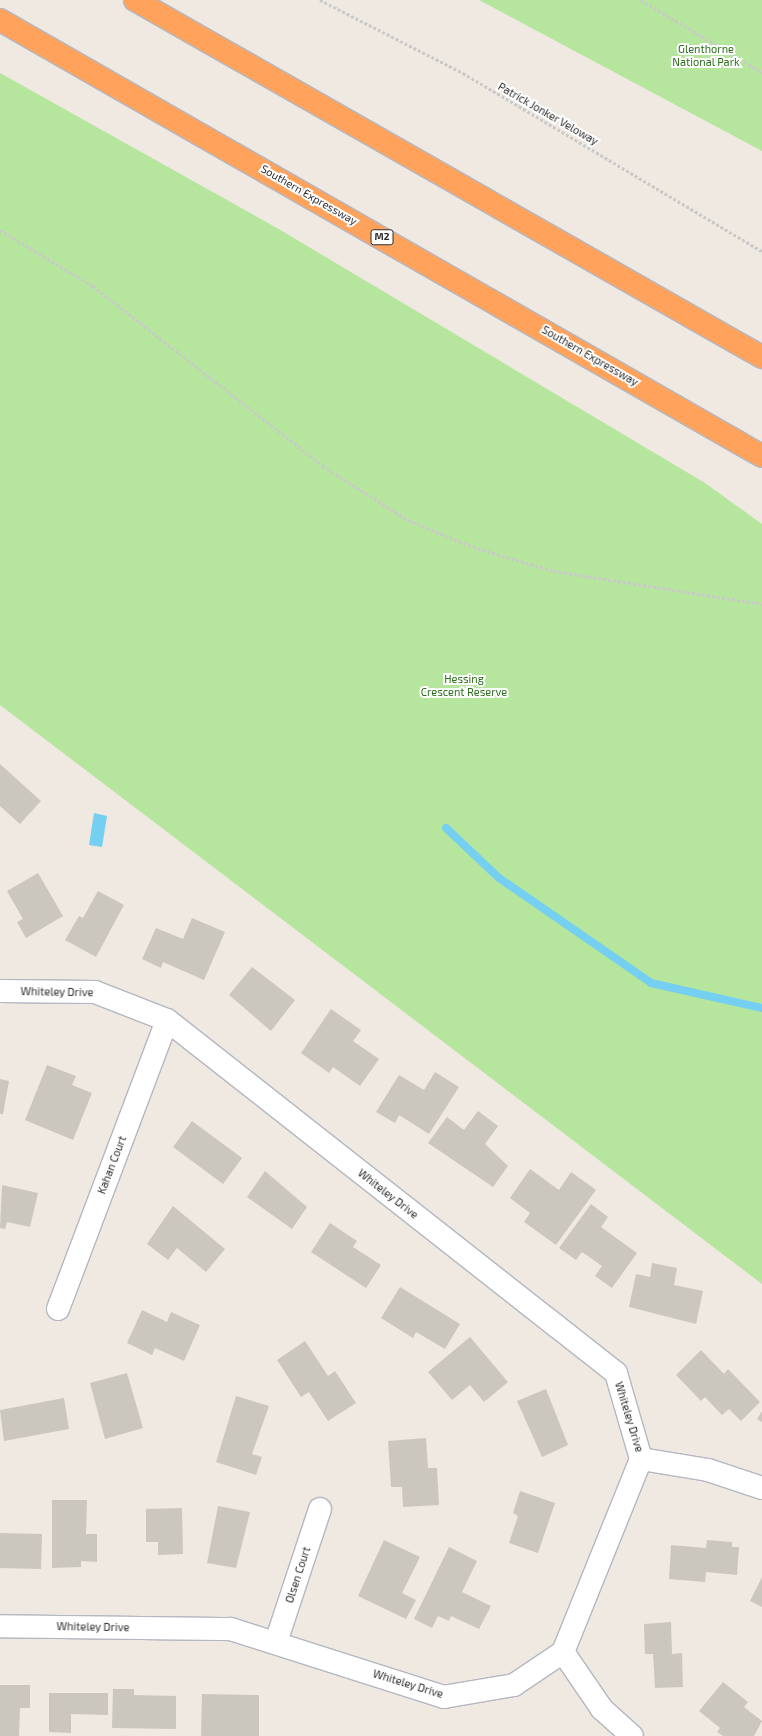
<!DOCTYPE html>
<style>
body{margin:0}
#map{position:relative;width:762px;height:1736px;overflow:hidden;background:#efe9e1;font-family:"Exo 2",sans-serif}
div>[style]{position:absolute}
[style*='--x']{left:calc(var(--x)*1px);top:calc(var(--y)*1px);width:calc(var(--w)*1px);rotate:calc(var(--a)*1deg)}
.green>*{inset:0;background:#b6e59e}
.water>*{inset:0;background:#75cff0}
.stream>*{height:8px;margin:-4px;padding:0 4px;transform-origin:4px;border-radius:4px;background:#75cff0}
.building>*{inset:0;background:#cbc7bf}
.path>*{height:2.5px;margin-top:-1.25px;transform-origin:0;background:repeating-linear-gradient(90deg,#c9c9c9 0 3px,transparent 0 5px)}
.roads{filter:drop-shadow(1px 0 #b4b7c1) drop-shadow(-1px 0 #b4b7c1) drop-shadow(0 1px #b4b7c1) drop-shadow(0 -1px #b4b7c1)}
.minor>*{height:22px;margin:-11px;padding:0 11px;transform-origin:11px;border-radius:11px;background:#fff}
.motorway>*{height:22px;margin:-11px;padding:0 11px;transform-origin:11px;border-radius:11px;background:#ffa35c}
span{translate:-50% -50%;white-space:nowrap;text-align:center;line-height:1.15;-webkit-text-stroke:4px #fff;paint-order:stroke}
.shield-label span{padding:1px 3px;background:#fff;border:1px solid;border-radius:3px;-webkit-text-stroke-width:0}
.shield-label{font-size:10px;color:#2e2e2e;font-weight:700}
.park-label{font-size:11px;color:#2c6e1b}
.street-label{font-size:11px;color:#2e2e2e}
</style>
<div id="map">
<div class="green">
<div style="clip-path:polygon(479px 0,762px 0,762px 151px)"></div>
<div style="clip-path:polygon(0 73px,277px 228px,705px 483px,762px 524px,762px 1284px,0 705px)"></div>
</div>
<div class="water">
<div style="clip-path:polygon(94px 813px,107px 816px,102px 847px,89px 845px)"></div>
</div>
<div class="stream">
<div style="--x:446;--y:828;--w:73;--a:43.3"></div>
<div style="--x:499;--y:878;--w:185;--a:34.6"></div>
<div style="--x:651;--y:983;--w:114;--a:12.7"></div>
</div>
<div class="building">
<div style="clip-path:polygon(0 764px,41px 801px,20px 824px,0 806px)"></div>
<div style="clip-path:polygon(38px 873px,63px 916px,26px 938px,17px 922px,23px 919px,7px 891px)"></div>
<div style="clip-path:polygon(98px 891px,124px 905px,96px 957px,65px 940px,79px 916px,83px 918px)"></div>
<div style="clip-path:polygon(192px 918px,225px 932px,204px 980px,163px 962px,161px 968px,142px 959px,156px 928px,183px 939px)"></div>
<div style="clip-path:polygon(252px 967px,295px 1000px,271px 1031px,229px 995px)"></div>
<div style="clip-path:polygon(331px 1009px,361px 1030px,353px 1041px,379px 1059px,360px 1086px,333px 1067px,329px 1073px,301px 1053px)"></div>
<div style="clip-path:polygon(47px 1065px,76px 1076px,72px 1085px,92px 1093px,73px 1140px,25px 1120px)"></div>
<div style="clip-path:polygon(435px 1072px,459px 1087px,429px 1134px,399px 1115px,395px 1123px,376px 1112px,399px 1075px,424px 1090px)"></div>
<div style="clip-path:polygon(0 1079px,9px 1081px,3px 1114px,0 1114px)"></div>
<div style="clip-path:polygon(478px 1111px,498px 1126px,485px 1144px,508px 1166px,493px 1187px,428px 1143px,447px 1117px,464px 1130px)"></div>
<div style="clip-path:polygon(192px 1121px,242px 1158px,223px 1184px,173px 1147px)"></div>
<div style="clip-path:polygon(530px 1169px,559px 1190px,571px 1172px,596px 1190px,556px 1245px,524px 1222px,530px 1213px,510px 1198px)"></div>
<div style="clip-path:polygon(265px 1171px,307px 1207px,292px 1229px,247px 1197px)"></div>
<div style="clip-path:polygon(2px 1185px,38px 1193px,30px 1227px,7px 1222px,5px 1229px,0 1228px)"></div>
<div style="clip-path:polygon(591px 1204px,608px 1217px,601px 1227px,637px 1253px,612px 1288px,595px 1276px,602px 1266px,582px 1252px,576px 1260px,559px 1248px)"></div>
<div style="clip-path:polygon(173px 1206px,225px 1249px,206px 1272px,177px 1248px,168px 1260px,147px 1244px)"></div>
<div style="clip-path:polygon(330px 1223px,357px 1241px,353px 1247px,381px 1265px,366px 1288px,311px 1252px)"></div>
<div style="clip-path:polygon(652px 1263px,677px 1268px,674px 1285px,703px 1291px,696px 1324px,629px 1307px,636px 1274px,650px 1277px)"></div>
<div style="clip-path:polygon(400px 1287px,460px 1324px,445px 1349px,416px 1332px,413px 1338px,381px 1318px)"></div>
<div style="clip-path:polygon(142px 1310px,167px 1322px,171px 1312px,200px 1325px,184px 1361px,155px 1348px,152px 1355px,127px 1343px)"></div>
<div style="clip-path:polygon(470px 1337px,508px 1382px,484px 1402px,470px 1385px,452px 1400px,428px 1372px)"></div>
<div style="clip-path:polygon(305px 1341px,328px 1376px,335px 1371px,356px 1403px,328px 1421px,309px 1392px,301px 1397px,277px 1360px)"></div>
<div style="clip-path:polygon(701px 1350px,724px 1374px,728px 1369px,760px 1402px,741px 1421px,729px 1409px,722px 1415px,705px 1397px,701px 1401px,676px 1375px)"></div>
<div style="clip-path:polygon(127px 1373px,143px 1428px,105px 1439px,90px 1383px)"></div>
<div style="clip-path:polygon(546px 1389px,568px 1445px,542px 1457px,517px 1401px)"></div>
<div style="clip-path:polygon(236px 1396px,269px 1406px,252px 1454px,262px 1457px,256px 1475px,216px 1462px)"></div>
<div style="clip-path:polygon(64px 1398px,69px 1429px,4px 1441px,0 1410px)"></div>
<div style="clip-path:polygon(762px 1411px,762px 1422px,757px 1419px)"></div>
<div style="clip-path:polygon(426px 1438px,428px 1468px,437px 1468px,439px 1505px,403px 1507px,402px 1487px,391px 1487px,388px 1441px)"></div>
<div style="clip-path:polygon(520px 1491px,555px 1503px,538px 1553px,509px 1543px,518px 1516px,513px 1513px)"></div>
<div style="clip-path:polygon(52px 1500px,87px 1500px,86px 1534px,97px 1534px,97px 1562px,81px 1561px,81px 1567px,52px 1568px)"></div>
<div style="clip-path:polygon(218px 1506px,250px 1512px,236px 1568px,207px 1563px)"></div>
<div style="clip-path:polygon(182px 1508px,183px 1554px,158px 1555px,158px 1542px,146px 1542px,146px 1509px)"></div>
<div style="clip-path:polygon(0 1533px,42px 1534px,41px 1569px,0 1568px)"></div>
<div style="clip-path:polygon(384px 1540px,420px 1557px,402px 1593px,416px 1600px,406px 1619px,358px 1596px)"></div>
<div style="clip-path:polygon(707px 1540px,732px 1542px,732px 1547px,739px 1547px,737px 1575px,706px 1572px,705px 1582px,669px 1579px,671px 1545px,706px 1548px)"></div>
<div style="clip-path:polygon(449px 1547px,477px 1561px,462px 1592px,491px 1606px,479px 1629px,451px 1616px,449px 1621px,438px 1616px,432px 1628px,414px 1619px)"></div>
<div style="clip-path:polygon(762px 1577px,762px 1607px,750px 1601px)"></div>
<div style="clip-path:polygon(671px 1622px,672px 1654px,682px 1653px,683px 1687px,655px 1688px,653px 1654px,645px 1654px,644px 1624px)"></div>
<div style="clip-path:polygon(723px 1682px,748px 1702px,744px 1707px,762px 1721px,754px 1736px,723px 1736px,717px 1732px,720px 1728px,699px 1711px)"></div>
<div style="clip-path:polygon(0 1685px,30px 1685px,30px 1708px,20px 1708px,19px 1736px,0 1736px)"></div>
<div style="clip-path:polygon(113px 1689px,134px 1689px,134px 1695px,176px 1696px,176px 1729px,112px 1728px)"></div>
<div style="clip-path:polygon(49px 1693px,108px 1693px,108px 1715px,71px 1714px,71px 1733px,49px 1732px)"></div>
<div style="clip-path:polygon(202px 1694px,259px 1695px,259px 1736px,201px 1736px)"></div>
</div>
<div class="path">
<div style="--x:320;--y:0;--w:161;--a:27"></div>
<div style="--x:463;--y:73;--w:348;--a:30.8"></div>
<div style="--x:641;--y:0;--w:141;--a:30.8"></div>
<div style="--x:0;--y:230;--w:109;--a:31.1"></div>
<div style="--x:93;--y:286;--w:292;--a:38"></div>
<div style="--x:323;--y:466;--w:101;--a:32.4"></div>
<div style="--x:408;--y:520;--w:70;--a:22.6"></div>
<div style="--x:473;--y:547;--w:84;--a:16.5"></div>
<div style="--x:554;--y:571;--w:211;--a:9"></div>
</div>
<div class="roads">
<div class="minor">
<div style="--x:0;--y:991;--w:95;--a:0.6"></div>
<div style="--x:95;--y:992;--w:77;--a:21.3"></div>
<div style="--x:167;--y:1020;--w:571;--a:38.17"></div>
<div style="--x:616;--y:1373;--w:90;--a:73.8"></div>
<div style="--x:641;--y:1459;--w:208;--a:112"></div>
<div style="--x:563;--y:1652;--w:59;--a:146"></div>
<div style="--x:514;--y:1685;--w:71;--a:170.3"></div>
<div style="--x:444;--y:1697;--w:224;--a:-162.3"></div>
<div style="--x:231;--y:1629;--w:231;--a:-179.3"></div>
<div style="--x:58;--y:1309;--w:309;--a:-69.3"></div>
<div style="--x:641;--y:1459;--w:68;--a:9.3"></div>
<div style="--x:708;--y:1470;--w:57;--a:18.4"></div>
<div style="--x:276;--y:1642;--w:140;--a:-71.7"></div>
<div style="--x:563;--y:1652;--w:69;--a:55.6"></div>
<div style="--x:602;--y:1709;--w:40;--a:42"></div>
</div>
<div class="motorway">
<div style="--x:135;--y:0;--w:722;--a:29.66"></div>
<div style="--x:0;--y:20;--w:878;--a:29.78"></div>
</div>
</div>
<div class="shield-label">
<span style="left:382px;top:237px">M2</span>
</div>
<div class="park-label">
<span style="left:706px;top:56px">Glenthorne<br>National Park</span>
<span style="left:464px;top:686px">Hessing<br>Crescent Reserve</span>
</div>
<div class="street-label">
<span style="left:548px;top:114px;rotate:30deg">Patrick Jonker Veloway</span>
<span style="left:309px;top:195px;rotate:30deg">Southern Expressway</span>
<span style="left:590px;top:356px;rotate:30deg">Southern Expressway</span>
<span style="left:57px;top:992px;rotate:1deg">Whiteley Drive</span>
<span style="left:112px;top:1165px;rotate:-69deg">Kahan Court</span>
<span style="left:388px;top:1194px;rotate:38deg">Whiteley Drive</span>
<span style="left:629px;top:1417px;rotate:73deg">Whiteley Drive</span>
<span style="left:298px;top:1575px;rotate:-72deg">Olsen Court</span>
<span style="left:93px;top:1627px;rotate:1deg">Whiteley Drive</span>
<span style="left:408px;top:1684px;rotate:17deg">Whiteley Drive</span>
</div>
</div>
